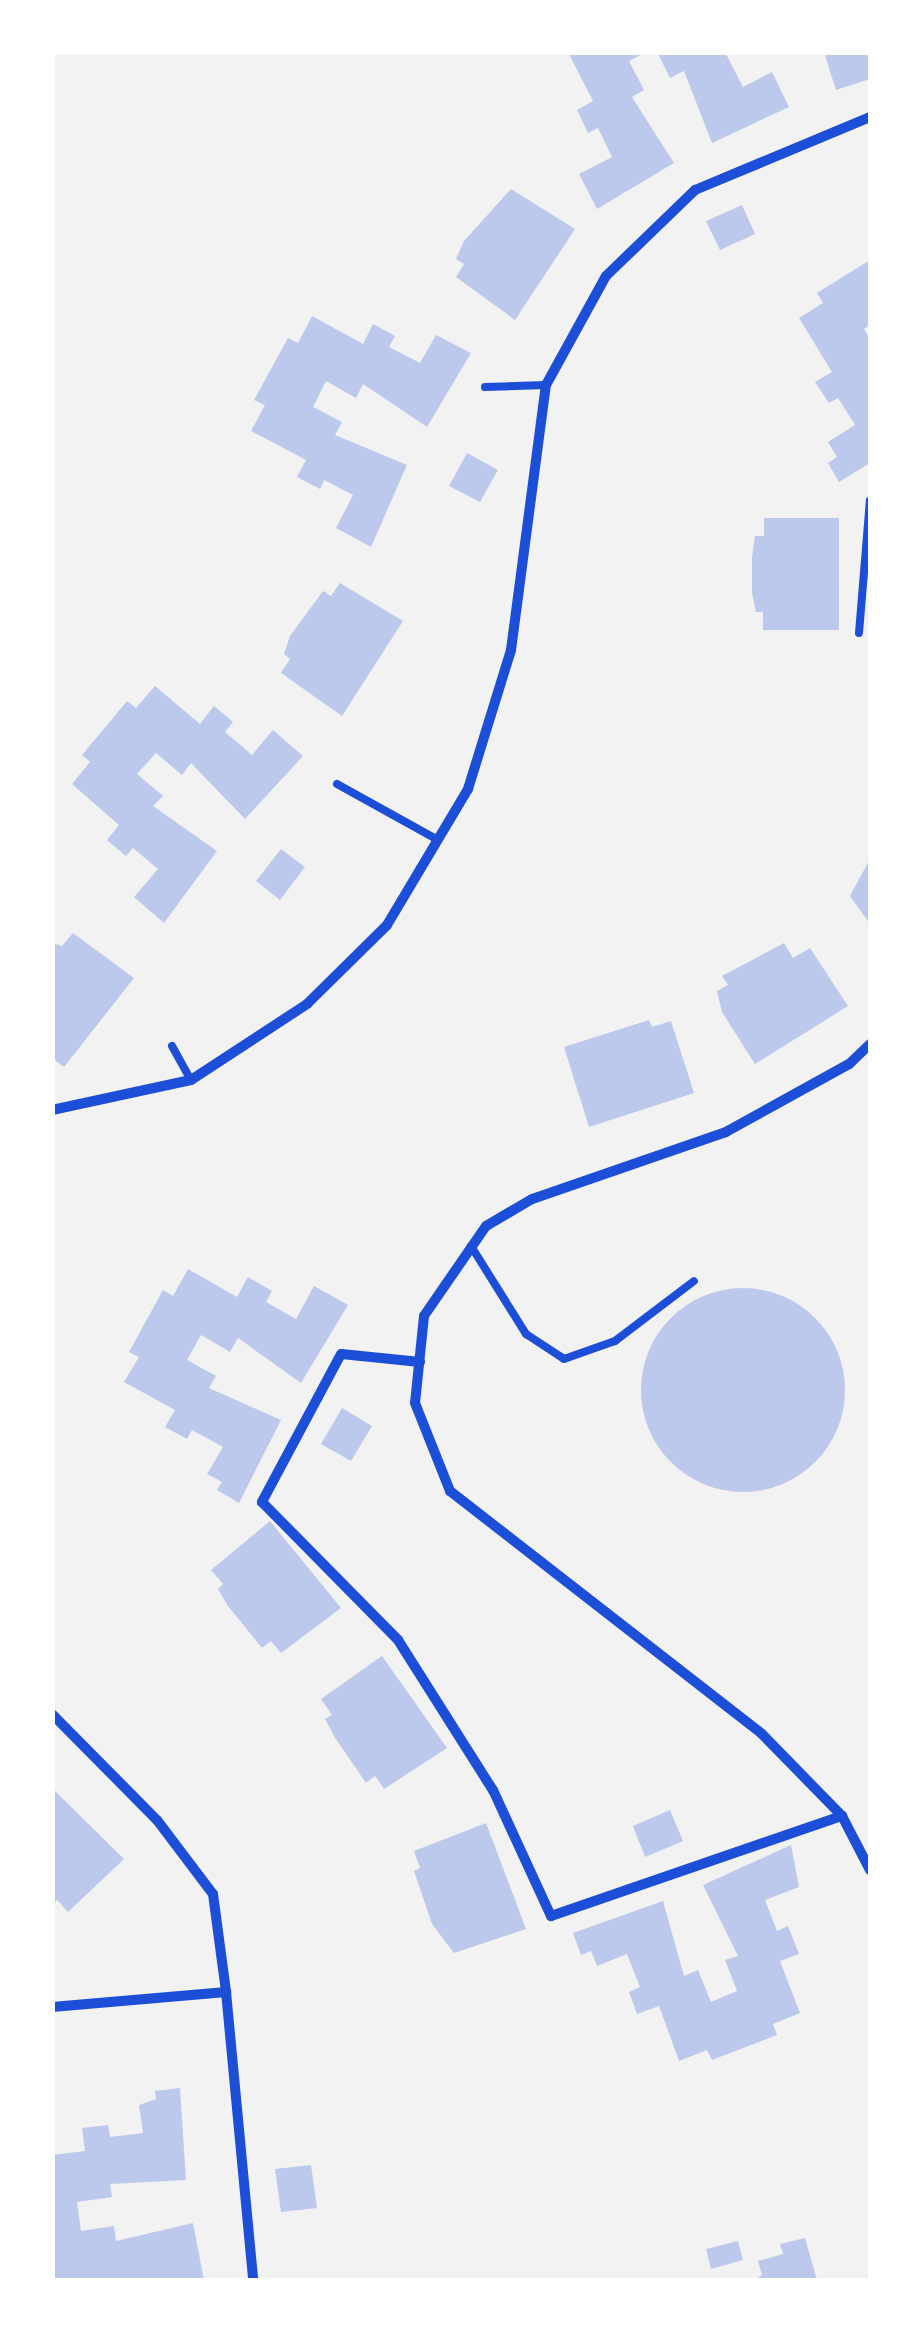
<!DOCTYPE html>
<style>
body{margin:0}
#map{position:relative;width:923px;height:2333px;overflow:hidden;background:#f2f2f2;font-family:Arial,sans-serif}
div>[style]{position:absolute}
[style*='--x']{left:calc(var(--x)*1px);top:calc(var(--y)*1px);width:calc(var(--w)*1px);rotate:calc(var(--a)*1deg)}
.building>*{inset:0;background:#bdc9ec}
.round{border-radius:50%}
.service>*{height:8px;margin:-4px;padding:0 4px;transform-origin:4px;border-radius:4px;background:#1d4ed8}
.minor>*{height:10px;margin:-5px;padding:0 5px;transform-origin:5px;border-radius:5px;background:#1d4ed8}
span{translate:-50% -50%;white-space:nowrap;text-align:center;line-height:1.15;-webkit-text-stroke:10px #fff;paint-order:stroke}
.frame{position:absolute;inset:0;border:55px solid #fff;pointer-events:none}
</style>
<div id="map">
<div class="building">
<div style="clip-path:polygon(568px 52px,646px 52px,629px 61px,644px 90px,632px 97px,674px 163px,597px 209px,579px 174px,612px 157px,598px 128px,588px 133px,577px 110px,593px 101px)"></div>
<div style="clip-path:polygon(657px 52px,725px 52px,743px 87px,772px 72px,789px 107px,712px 143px,684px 71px,670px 78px)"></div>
<div style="clip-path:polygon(824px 52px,870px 52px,870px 79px,836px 90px)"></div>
<div style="clip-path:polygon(511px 189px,575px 229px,515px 320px,456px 277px,464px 264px,456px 259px,464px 241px)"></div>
<div style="clip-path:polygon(742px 205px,755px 234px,720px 250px,706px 221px)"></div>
<div style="clip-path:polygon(870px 260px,870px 325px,864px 329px,870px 339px,870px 463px,839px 482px,828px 463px,837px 457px,828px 442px,855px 425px,838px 398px,829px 403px,815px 382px,832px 372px,799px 318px,823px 303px,817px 293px)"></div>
<div style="clip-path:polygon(312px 316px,363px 344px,373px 324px,395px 336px,389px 347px,420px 363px,436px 335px,471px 353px,427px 427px,363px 384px,356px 398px,326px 381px,313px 407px,342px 422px,335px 435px,407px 465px,371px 547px,336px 528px,353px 495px,324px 480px,320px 489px,297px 477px,306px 460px,251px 431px,265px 405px,254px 400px,288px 338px,298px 343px)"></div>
<div style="clip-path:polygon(467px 453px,498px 470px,480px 502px,449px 486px)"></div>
<div style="clip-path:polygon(764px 518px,839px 518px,839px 630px,763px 630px,763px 612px,756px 612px,752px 593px,752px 557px,755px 536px,764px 536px)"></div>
<div style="clip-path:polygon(340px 583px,403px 621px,342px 716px,281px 673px,290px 659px,284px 654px,290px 636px,323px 591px,331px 596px)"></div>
<div style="clip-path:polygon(155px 686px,200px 724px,214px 706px,233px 722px,225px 732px,252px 755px,273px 730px,303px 756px,245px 819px,191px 763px,182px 775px,156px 753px,137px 774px,163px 796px,153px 806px,217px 851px,164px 923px,134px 897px,158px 869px,133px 848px,126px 856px,107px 840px,119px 825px,72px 784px,90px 762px,82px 755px,127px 701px,136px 708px)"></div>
<div style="clip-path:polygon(281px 849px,305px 867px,280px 900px,256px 881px)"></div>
<div style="clip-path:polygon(870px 859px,870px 924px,850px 896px)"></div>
<div style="clip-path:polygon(73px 933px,134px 978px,64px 1067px,52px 1058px,52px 943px,62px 946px)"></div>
<div style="clip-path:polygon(784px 943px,793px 958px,810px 948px,848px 1006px,755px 1064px,722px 1012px,717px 991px,728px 985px,722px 976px)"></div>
<div style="clip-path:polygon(649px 1020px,652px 1027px,671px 1021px,694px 1093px,589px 1127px,564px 1047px)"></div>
<div style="clip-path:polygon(188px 1269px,237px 1297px,248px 1277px,272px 1291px,266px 1302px,296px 1319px,314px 1286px,348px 1305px,301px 1383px,238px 1338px,230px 1352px,201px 1335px,187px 1360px,216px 1376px,209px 1388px,281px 1420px,239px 1503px,217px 1490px,222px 1482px,207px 1474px,223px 1447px,192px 1430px,187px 1439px,165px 1427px,175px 1410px,124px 1382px,139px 1357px,129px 1352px,163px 1290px,173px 1296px)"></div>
<div class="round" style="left:641px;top:1288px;width:204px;height:204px"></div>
<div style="clip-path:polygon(342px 1408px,372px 1426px,351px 1461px,321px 1444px)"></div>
<div style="clip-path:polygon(270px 1521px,341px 1608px,281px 1653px,271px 1641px,262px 1648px,228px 1606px,218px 1589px,223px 1584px,211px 1570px)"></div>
<div style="clip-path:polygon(382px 1656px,447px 1748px,384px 1789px,375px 1776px,366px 1783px,334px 1736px,325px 1719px,332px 1715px,321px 1699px)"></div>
<div style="clip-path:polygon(52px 1788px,124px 1859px,68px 1912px,57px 1900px,52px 1905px)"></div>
<div style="clip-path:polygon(670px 1810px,683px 1841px,645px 1857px,633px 1826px)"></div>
<div style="clip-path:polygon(486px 1823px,526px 1929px,454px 1953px,432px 1924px,414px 1871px,420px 1868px,414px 1851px)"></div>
<div style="clip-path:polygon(791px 1845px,799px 1887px,765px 1900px,777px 1931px,788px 1926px,799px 1954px,780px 1961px,800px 2013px,773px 2024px,777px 2035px,712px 2060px,707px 2050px,679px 2061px,659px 2006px,637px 2014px,629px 1992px,640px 1987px,627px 1954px,597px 1966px,591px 1951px,581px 1955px,573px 1933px,663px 1901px,684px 1976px,698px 1970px,711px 2002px,737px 1991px,725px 1960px,738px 1956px,703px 1885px)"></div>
<div style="clip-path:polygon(180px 2088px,186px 2180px,110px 2184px,112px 2197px,77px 2202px,81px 2231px,114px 2226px,116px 2241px,193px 2223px,204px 2280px,52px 2280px,52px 2155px,85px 2151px,82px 2128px,108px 2125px,110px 2137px,143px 2133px,139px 2105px,156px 2099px,155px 2091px)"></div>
<div style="clip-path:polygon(311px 2165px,317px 2208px,281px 2212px,275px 2169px)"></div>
<div style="clip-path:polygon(805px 2238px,817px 2280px,755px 2280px,762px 2275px,758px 2261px,783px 2254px,780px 2244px)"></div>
<div style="clip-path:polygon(738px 2241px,743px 2260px,711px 2269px,706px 2249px)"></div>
</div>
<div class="service">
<div style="--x:485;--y:387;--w:61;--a:-1.9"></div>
<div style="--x:859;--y:633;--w:133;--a:-85.3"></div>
<div style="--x:337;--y:784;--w:115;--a:29"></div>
<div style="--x:172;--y:1046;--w:39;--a:61"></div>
<div style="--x:471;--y:1246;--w:104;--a:58"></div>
<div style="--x:526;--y:1334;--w:45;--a:33.3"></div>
<div style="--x:564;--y:1359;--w:54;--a:-19.4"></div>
<div style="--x:615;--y:1341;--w:99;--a:-37.2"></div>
</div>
<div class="minor">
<div style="--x:870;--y:1044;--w:29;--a:136"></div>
<div style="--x:849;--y:1064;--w:141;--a:151.1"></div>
<div style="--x:726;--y:1132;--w:205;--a:160.9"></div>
<div style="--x:532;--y:1199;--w:53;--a:149.6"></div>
<div style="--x:486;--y:1226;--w:109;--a:124.6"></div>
<div style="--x:424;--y:1316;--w:87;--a:95.9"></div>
<div style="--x:415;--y:1403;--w:95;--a:68.3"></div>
<div style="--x:450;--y:1491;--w:395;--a:37.9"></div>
<div style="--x:762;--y:1734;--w:115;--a:45.7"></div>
<div style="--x:842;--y:1816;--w:61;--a:62.6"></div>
<div style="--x:52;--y:1110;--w:142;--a:-12.2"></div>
<div style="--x:191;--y:1080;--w:139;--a:-33.2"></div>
<div style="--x:307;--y:1004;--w:112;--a:-44.6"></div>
<div style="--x:387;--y:925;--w:158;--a:-59.2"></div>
<div style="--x:468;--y:789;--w:145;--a:-72.8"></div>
<div style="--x:511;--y:650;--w:267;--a:-82.5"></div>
<div style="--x:546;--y:385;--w:124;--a:-61.2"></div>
<div style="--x:606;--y:276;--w:124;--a:-44"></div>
<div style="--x:695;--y:190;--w:190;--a:-22.6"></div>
<div style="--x:420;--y:1362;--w:79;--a:-174.2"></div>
<div style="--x:341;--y:1354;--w:168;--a:118.1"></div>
<div style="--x:262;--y:1502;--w:194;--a:45.4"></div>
<div style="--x:398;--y:1640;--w:178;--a:57.7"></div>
<div style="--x:493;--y:1790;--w:139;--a:65.3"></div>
<div style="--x:551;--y:1916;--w:308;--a:-19"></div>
<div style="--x:52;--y:1714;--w:149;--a:45.3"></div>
<div style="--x:157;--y:1820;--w:93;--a:52.9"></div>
<div style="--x:213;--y:1894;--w:99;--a:82.4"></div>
<div style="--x:52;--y:2007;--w:175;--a:-4.9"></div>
<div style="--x:226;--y:1992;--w:289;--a:84.6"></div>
</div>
<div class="frame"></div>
</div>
